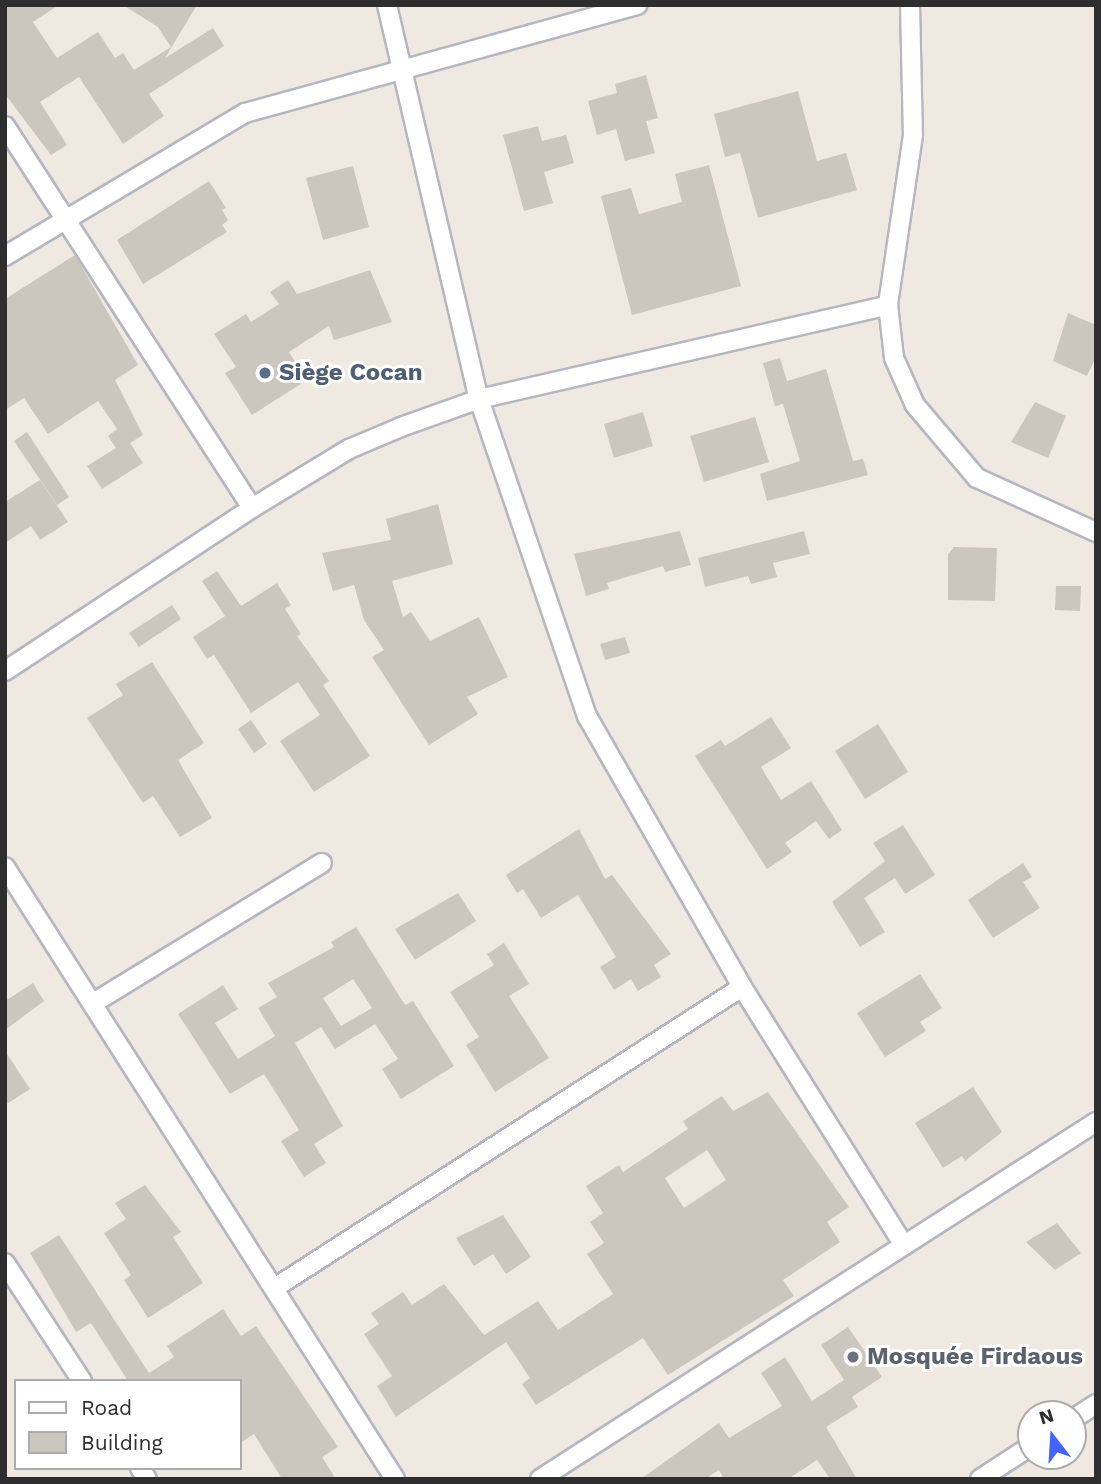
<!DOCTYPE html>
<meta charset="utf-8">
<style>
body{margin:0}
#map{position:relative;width:1101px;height:1484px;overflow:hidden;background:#efe9e1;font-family:"Work Sans",sans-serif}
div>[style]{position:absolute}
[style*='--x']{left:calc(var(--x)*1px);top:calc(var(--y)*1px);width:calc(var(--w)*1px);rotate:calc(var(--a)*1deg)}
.building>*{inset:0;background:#cbc7bf}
.roads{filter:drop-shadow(2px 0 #b4b7c1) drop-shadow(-2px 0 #b4b7c1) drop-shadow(0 2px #b4b7c1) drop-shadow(0 -2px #b4b7c1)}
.minor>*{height:18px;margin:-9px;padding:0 9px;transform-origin:9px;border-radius:9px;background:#fff}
.dots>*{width:19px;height:19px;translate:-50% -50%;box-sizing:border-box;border:4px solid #fff;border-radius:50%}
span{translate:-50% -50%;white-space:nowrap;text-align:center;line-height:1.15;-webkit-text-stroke:6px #fff;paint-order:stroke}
.service-label{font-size:24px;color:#4e5e75;font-weight:700}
.left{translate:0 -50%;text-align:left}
.worship-label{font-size:24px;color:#5b616d;font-weight:700}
.frame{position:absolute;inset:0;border:7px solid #2e2e2e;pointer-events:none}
.legend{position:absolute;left:14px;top:1379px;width:228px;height:91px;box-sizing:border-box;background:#fff;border:2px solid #ababab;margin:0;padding:9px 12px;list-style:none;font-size:21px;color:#2e2e2e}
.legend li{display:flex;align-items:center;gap:14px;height:35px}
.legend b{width:35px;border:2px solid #ababab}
.north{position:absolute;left:1017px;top:1400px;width:70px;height:70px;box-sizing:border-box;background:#fff;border:2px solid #ababab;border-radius:50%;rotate:343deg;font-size:19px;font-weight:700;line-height:28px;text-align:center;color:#2e2e2e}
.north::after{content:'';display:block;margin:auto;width:24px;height:32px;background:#4264fb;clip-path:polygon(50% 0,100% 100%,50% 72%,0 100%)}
</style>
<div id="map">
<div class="building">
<div style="clip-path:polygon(5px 5px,59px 5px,33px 22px,57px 58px,98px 32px,115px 58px,123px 53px,134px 70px,171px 47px,158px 27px,123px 5px,197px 5px,165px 58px,213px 28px,224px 46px,149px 94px,164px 116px,123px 144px,79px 77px,40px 102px,67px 145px,51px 155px,5px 94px)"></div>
<div style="clip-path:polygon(646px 75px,658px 118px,646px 121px,655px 153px,625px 161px,616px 129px,597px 135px,588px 101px,617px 93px,615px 84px)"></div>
<div style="clip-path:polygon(798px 91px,817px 161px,846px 153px,857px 190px,758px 218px,740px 153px,725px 157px,714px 114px)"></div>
<div style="clip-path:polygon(538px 126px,542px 141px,566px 135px,574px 163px,544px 172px,553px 203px,524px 211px,503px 135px)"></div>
<div style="clip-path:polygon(709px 165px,741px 286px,632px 315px,601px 196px,631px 188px,639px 214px,682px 202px,675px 174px)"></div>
<div style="clip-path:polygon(353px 166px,369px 227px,323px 240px,306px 178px)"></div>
<div style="clip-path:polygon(209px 181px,226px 208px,222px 210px,228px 220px,222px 225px,227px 232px,143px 284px,117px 240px)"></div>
<div style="clip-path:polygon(75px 255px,138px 365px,115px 380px,143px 435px,130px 443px,143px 463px,102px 489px,87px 466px,116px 448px,108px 436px,117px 429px,98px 401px,48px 434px,24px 398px,5px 410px,5px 299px)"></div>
<div style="clip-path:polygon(370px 270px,392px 322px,334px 340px,329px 326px,289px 352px,307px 380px,252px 415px,225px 373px,236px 367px,214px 334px,246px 314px,251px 322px,279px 304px,270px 292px,288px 280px,297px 294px)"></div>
<div style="clip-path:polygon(1068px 313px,1096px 325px,1096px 357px,1087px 376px,1053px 361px)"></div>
<div style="clip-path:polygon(780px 358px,787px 381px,826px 369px,853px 461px,863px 459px,868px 475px,767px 501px,760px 474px,800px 461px,783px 404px,775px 406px,763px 363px)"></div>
<div style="clip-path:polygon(1035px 402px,1066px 416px,1048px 458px,1011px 442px)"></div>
<div style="clip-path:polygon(643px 412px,653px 446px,614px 458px,604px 424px)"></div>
<div style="clip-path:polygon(755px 417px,769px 462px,704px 482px,690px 436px)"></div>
<div style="clip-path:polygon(27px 432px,69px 497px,57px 505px,14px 441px)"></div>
<div style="clip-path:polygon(40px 480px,68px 522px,40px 540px,31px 526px,5px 543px,5px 502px)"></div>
<div style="clip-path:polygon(438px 504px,453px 564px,392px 581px,403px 617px,411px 612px,430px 641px,479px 617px,508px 677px,467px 697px,478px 714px,429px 745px,372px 657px,384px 650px,364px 620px,354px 585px,333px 591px,322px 553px,391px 540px,386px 519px)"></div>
<div style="clip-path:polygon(680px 531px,691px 565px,665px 572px,663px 566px,607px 583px,609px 589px,586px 596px,574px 554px)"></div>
<div style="clip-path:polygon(804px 531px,810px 554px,773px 563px,777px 577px,751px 584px,748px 576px,705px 587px,698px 558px)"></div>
<div style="clip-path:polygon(954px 547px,997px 548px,995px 601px,948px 600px,948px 554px)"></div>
<div style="clip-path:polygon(217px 571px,241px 606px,277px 583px,291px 605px,285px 609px,301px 634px,297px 636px,329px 681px,323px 685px,370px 756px,314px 792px,280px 741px,320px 715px,298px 682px,251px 713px,214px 655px,207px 659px,193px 637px,225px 616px,202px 581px)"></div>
<div style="clip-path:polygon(1056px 586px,1081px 586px,1080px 611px,1055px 610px)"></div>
<div style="clip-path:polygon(172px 605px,181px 619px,139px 647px,129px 633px)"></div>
<div style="clip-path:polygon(625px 637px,630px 653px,605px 660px,600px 644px)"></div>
<div style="clip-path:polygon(152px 662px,204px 743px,178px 760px,212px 818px,180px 837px,153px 796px,143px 803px,87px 718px,123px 695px,116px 684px)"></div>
<div style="clip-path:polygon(771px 717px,791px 748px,761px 767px,781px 800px,811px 781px,842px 830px,829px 839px,816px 821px,785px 843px,792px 852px,767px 869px,695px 756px,721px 740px,725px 746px)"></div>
<div style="clip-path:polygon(251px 720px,267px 744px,254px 753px,238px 729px)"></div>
<div style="clip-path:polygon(878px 724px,908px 772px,865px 799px,835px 751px)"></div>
<div style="clip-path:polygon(903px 825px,935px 875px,905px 894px,895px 878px,864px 898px,885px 932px,860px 947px,832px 902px,885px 861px,873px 843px)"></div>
<div style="clip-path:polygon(579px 829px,605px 879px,612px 875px,671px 954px,654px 965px,661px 977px,638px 991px,631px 979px,614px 990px,600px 967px,616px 957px,578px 895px,541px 918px,523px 889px,517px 893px,506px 875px)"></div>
<div style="clip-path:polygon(1023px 863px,1032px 877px,1023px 882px,1040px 908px,993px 938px,968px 900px)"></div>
<div style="clip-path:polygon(458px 893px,476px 921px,415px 960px,395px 929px)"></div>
<div style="clip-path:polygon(evenodd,356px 927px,405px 1005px,413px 1001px,454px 1066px,401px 1099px,382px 1069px,398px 1059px,375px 1024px,335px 1049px,321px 1027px,295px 1043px,343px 1126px,314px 1144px,326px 1163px,304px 1177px,281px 1141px,299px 1130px,264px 1074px,230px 1094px,178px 1014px,223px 985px,238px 1009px,215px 1023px,238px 1059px,275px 1036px,258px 1008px,277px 997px,268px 983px,334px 947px,331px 942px,356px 927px,353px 979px,372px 1008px,341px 1026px,323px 998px,353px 979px)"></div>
<div style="clip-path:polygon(504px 943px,529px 984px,509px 996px,549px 1058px,495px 1092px,466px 1045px,479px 1037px,450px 992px,494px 965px,487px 954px)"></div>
<div style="clip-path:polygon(920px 974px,942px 1008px,920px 1022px,926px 1031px,885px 1057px,857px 1013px)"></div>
<div style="clip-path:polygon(33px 983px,44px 1001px,5px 1030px,5px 1001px)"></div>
<div style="clip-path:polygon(5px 1051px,30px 1089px,5px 1105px)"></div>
<div style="clip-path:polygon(973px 1087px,1002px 1132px,965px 1161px,962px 1156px,943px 1168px,915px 1123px)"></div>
<div style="clip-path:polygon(evenodd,768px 1092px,849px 1207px,827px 1222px,840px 1242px,783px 1280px,794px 1296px,668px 1375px,643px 1338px,536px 1405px,522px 1384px,530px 1378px,506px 1342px,396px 1417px,377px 1386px,392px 1376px,364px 1334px,379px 1324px,371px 1313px,403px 1292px,412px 1305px,444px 1284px,484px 1335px,538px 1301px,558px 1330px,613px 1294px,587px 1254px,604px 1243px,590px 1222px,603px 1213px,586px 1186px,619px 1165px,623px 1172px,635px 1164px,688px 1129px,683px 1121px,722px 1096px,733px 1111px,768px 1092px,707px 1150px,726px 1180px,684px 1208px,665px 1178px,707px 1150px)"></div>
<div style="clip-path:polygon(145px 1185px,181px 1232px,173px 1237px,203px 1283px,148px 1318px,124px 1280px,131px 1275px,104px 1233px,126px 1219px,115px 1203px)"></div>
<div style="clip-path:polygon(503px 1215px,531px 1257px,506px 1274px,493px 1254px,474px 1266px,456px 1238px)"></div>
<div style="clip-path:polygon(1057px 1223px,1081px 1253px,1055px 1270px,1026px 1242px)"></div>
<div style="clip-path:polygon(59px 1235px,149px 1373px,174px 1357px,167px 1346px,223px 1309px,241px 1336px,256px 1326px,338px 1447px,322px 1457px,336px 1479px,282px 1479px,254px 1434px,240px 1443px,240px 1381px,128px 1381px,91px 1323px,76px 1332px,30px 1253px)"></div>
<div style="clip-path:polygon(848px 1327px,882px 1377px,852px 1397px,858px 1407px,826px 1427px,857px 1479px,830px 1479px,817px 1460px,788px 1479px,724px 1479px,719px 1470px,705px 1479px,641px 1479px,719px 1423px,729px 1438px,782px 1406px,761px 1373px,785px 1357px,812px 1401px,844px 1380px,821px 1345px)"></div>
</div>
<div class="roads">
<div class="minor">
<div style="--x:387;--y:5;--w:405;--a:76.9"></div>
<div style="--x:479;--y:399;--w:335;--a:71.2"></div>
<div style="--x:587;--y:716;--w:312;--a:60.2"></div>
<div style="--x:742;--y:987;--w:305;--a:57.9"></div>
<div style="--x:910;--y:5;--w:130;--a:88.7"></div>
<div style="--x:913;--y:135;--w:172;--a:98.4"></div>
<div style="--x:888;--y:305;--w:53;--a:83.5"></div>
<div style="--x:894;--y:358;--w:51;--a:65.9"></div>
<div style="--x:915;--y:405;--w:96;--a:49.7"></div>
<div style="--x:977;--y:478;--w:131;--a:24.4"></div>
<div style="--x:5;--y:126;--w:455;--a:57.1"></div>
<div style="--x:5;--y:256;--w:279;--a:-30.8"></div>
<div style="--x:245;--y:113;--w:407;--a:-15.4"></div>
<div style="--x:5;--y:671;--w:296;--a:-33.4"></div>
<div style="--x:252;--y:508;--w:114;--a:-31.3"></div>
<div style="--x:349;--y:449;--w:56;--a:-22.9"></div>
<div style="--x:401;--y:427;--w:83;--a:-19.7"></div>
<div style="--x:479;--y:399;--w:420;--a:-12.9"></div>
<div style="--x:5;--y:867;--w:726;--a:57.49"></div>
<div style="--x:95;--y:1002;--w:266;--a:-31.5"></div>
<div style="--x:5;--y:1263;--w:141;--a:56.9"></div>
<div style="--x:276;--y:1287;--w:554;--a:-32.77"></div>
<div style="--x:1073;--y:1419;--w:27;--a:-33"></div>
<div style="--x:140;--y:1468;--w:13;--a:58"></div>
<div style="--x:540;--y:1479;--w:661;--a:-32.7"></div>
<div style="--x:980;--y:1479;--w:61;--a:-32.9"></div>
</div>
</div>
<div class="dots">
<div style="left:265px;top:373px;background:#5c6f8a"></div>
<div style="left:853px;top:1357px;background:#6b7280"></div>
</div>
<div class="service-label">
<span class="left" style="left:279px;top:373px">Siège Cocan</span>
</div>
<div class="worship-label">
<span class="left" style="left:867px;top:1357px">Mosquée Firdaous</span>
</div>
<div class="frame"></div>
<ul class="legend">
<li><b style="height:9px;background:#fff"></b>Road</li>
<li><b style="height:19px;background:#cbc7bf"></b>Building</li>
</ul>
<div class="north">N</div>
</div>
